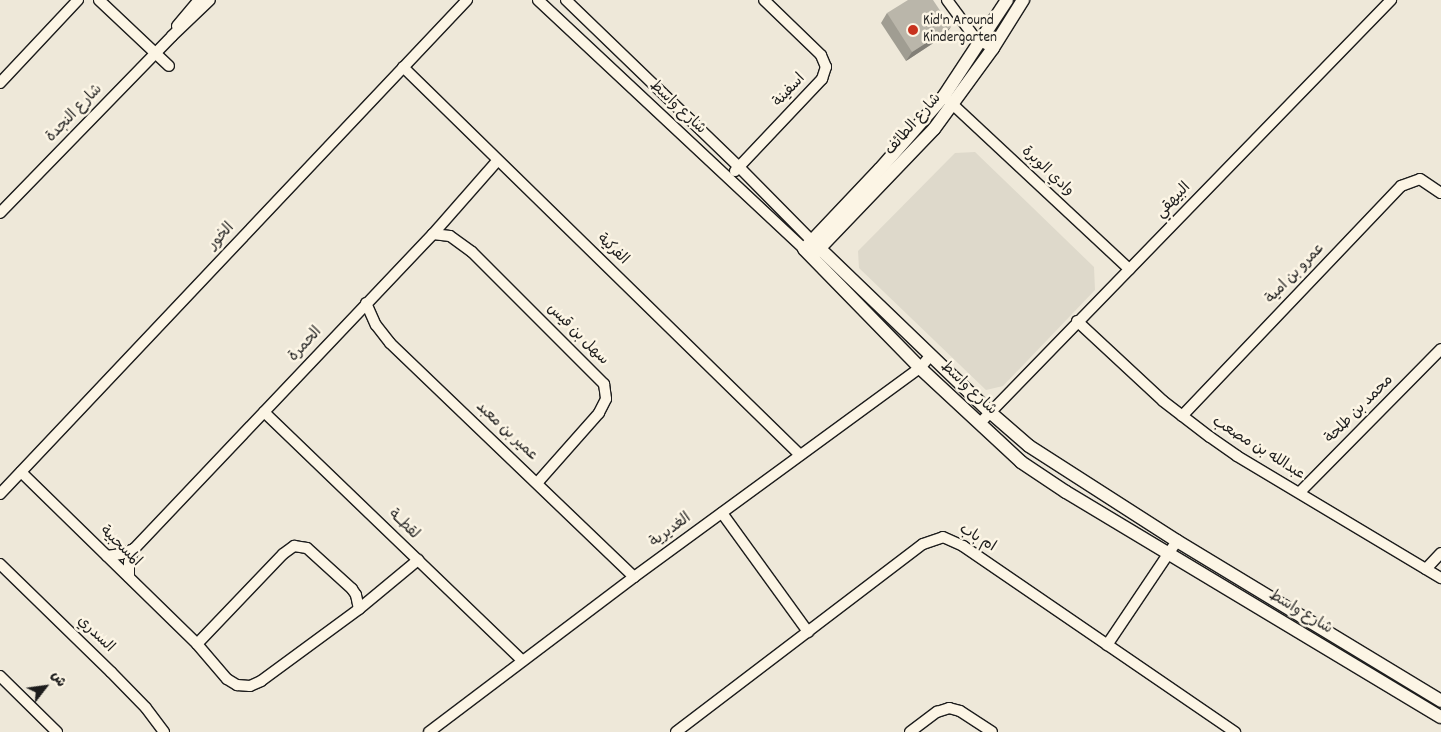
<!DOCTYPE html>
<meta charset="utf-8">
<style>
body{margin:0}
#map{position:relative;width:1441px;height:732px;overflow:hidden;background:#eee8d9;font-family:Dekko,"Playpen Sans Arabic",sans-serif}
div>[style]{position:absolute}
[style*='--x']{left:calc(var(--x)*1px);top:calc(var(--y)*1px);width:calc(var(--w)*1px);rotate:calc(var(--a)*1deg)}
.built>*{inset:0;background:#ded9cb}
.roads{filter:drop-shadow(1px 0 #1c1c1c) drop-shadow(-1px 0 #1c1c1c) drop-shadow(0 1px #1c1c1c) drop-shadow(0 -1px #1c1c1c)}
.minor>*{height:10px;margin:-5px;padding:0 5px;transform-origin:5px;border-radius:5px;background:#fcf5e5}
.tertiary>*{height:12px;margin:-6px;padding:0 6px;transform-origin:6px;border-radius:6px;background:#fcf5e5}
.wall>*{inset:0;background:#a09d92}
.shaded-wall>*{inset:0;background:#827f77}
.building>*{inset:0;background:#bab6aa}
.dots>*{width:14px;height:14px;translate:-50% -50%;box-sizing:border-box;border:2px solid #fcf5e5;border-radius:50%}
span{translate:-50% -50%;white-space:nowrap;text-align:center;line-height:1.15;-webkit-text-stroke:5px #fcf5e5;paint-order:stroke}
.poi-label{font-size:15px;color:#1c1c1c}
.left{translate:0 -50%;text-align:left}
.street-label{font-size:15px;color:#1c1c1c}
.north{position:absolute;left:20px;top:662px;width:50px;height:50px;-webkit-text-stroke:4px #fcf5e5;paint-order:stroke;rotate:60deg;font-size:14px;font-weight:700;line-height:20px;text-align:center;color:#1c1c1c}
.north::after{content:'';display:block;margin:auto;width:18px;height:22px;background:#1c1c1c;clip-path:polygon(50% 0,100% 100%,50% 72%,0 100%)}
</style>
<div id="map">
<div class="built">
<div style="clip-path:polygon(975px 152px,1094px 267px,1095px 290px,1003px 386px,986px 390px,859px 268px,858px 251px,955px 153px)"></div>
</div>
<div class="roads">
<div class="minor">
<div style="--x:99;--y:0;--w:96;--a:43.3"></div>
<div style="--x:538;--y:0;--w:364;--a:43.1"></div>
<div style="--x:566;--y:0;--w:240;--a:44"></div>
<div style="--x:739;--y:167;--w:103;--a:45.4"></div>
<div style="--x:947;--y:0;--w:47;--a:53.6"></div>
<div style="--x:975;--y:38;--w:21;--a:29"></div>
<div style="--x:177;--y:26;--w:34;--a:-50"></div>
<div style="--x:403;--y:67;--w:555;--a:44.34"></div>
<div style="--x:0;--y:83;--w:114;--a:-46.8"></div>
<div style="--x:948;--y:100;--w:248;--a:43"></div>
<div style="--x:735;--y:171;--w:127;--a:-46.6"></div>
<div style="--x:822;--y:79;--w:13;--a:-72"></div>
<div style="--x:826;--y:67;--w:13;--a:-113"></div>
<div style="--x:821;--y:55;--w:79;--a:-136"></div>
<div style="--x:0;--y:213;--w:247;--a:-45.8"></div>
<div style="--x:172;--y:36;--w:52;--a:-43.5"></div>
<div style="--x:433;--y:234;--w:17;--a:7"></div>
<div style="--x:450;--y:236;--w:27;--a:36"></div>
<div style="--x:472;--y:252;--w:187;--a:45"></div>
<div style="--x:604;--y:384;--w:15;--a:82"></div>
<div style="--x:606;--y:399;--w:16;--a:117"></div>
<div style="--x:599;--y:413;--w:92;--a:131.5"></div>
<div style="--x:366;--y:303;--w:24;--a:66"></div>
<div style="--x:376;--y:325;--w:23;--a:52"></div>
<div style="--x:390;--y:343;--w:338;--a:43.8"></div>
<div style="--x:1077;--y:321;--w:117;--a:42.9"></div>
<div style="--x:1163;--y:401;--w:59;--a:37.5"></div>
<div style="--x:1210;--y:437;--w:33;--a:35"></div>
<div style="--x:1237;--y:456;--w:238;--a:30.9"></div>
<div style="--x:264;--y:412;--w:358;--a:43.9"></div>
<div style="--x:1182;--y:416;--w:318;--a:-46.4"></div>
<div style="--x:1401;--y:186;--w:20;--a:-20"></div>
<div style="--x:1420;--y:179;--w:25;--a:34"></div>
<div style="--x:980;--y:423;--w:590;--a:-45.82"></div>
<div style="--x:21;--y:472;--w:246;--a:44.3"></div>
<div style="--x:197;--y:644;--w:46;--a:49.4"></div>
<div style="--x:227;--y:679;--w:12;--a:31"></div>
<div style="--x:237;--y:685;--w:13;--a:4"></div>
<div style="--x:250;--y:686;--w:12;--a:-24"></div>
<div style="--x:261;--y:681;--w:122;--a:-36.3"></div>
<div style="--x:359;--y:609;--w:77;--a:-39.7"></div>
<div style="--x:1300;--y:492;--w:201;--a:-45.4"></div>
<div style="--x:0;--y:494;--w:680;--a:-46.61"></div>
<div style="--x:722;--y:513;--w:147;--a:54.1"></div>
<div style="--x:107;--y:556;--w:14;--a:-8"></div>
<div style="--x:121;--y:554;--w:14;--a:-21"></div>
<div style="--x:0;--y:564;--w:155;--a:44.2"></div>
<div style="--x:111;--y:672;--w:50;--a:45.8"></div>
<div style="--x:146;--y:708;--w:30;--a:53"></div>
<div style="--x:1426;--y:569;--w:22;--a:-47"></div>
<div style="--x:129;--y:577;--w:15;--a:-90"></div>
<div style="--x:129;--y:562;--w:14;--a:-69"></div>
<div style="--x:134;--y:549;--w:434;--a:-46.5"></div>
<div style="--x:433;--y:234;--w:98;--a:-48.7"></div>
<div style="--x:197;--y:644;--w:124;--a:-46.3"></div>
<div style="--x:283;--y:554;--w:14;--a:-36"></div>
<div style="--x:294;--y:546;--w:13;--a:9"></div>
<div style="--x:307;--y:548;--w:61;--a:42.3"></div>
<div style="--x:352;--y:589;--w:7;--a:56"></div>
<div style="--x:356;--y:595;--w:14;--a:78"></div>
<div style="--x:1107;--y:645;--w:125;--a:-56.1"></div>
<div style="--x:0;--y:676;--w:80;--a:44.5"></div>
<div style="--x:429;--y:732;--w:257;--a:-37.1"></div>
<div style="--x:634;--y:577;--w:354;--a:-36.2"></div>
<div style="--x:920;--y:368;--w:17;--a:-50"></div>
<div style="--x:676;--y:732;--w:310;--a:-37.3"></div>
<div style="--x:923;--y:544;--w:21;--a:-19"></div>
<div style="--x:943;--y:537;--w:22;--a:24"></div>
<div style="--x:963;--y:546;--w:330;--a:34.4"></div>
<div style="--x:910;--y:732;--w:34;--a:-37"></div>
<div style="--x:937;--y:712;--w:13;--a:-18"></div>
<div style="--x:949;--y:708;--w:11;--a:15"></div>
<div style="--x:960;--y:711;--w:38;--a:33"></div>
</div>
<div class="tertiary">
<div style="--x:1007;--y:0;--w:115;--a:123.3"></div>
<div style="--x:944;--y:96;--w:97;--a:131.2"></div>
<div style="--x:880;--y:169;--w:110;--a:133.5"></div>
<div style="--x:804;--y:249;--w:166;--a:45.7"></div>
<div style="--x:920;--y:368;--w:138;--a:42.9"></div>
<div style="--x:1021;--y:462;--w:54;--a:33.7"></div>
<div style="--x:1066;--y:492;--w:437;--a:31"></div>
<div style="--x:811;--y:240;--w:250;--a:43.9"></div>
<div style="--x:991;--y:413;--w:50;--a:41"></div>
<div style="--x:1029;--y:446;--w:176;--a:32.7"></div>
<div style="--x:1177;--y:541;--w:309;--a:31.2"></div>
<div style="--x:815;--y:253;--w:172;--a:-46.2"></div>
<div style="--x:934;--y:129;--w:100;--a:-53.9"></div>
<div style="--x:993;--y:48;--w:57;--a:-58"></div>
</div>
</div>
<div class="wall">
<div style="clip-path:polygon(887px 13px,944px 36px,906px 61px,881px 23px)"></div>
</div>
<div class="shaded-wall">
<div style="clip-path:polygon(951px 27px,944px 36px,906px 61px,912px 52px)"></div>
</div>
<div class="building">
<div style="clip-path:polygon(908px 0,933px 0,951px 27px,912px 52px,887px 13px)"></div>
</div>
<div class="dots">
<div style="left:913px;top:30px;background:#c8321e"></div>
</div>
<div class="poi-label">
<span class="left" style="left:923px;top:30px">Kid'n Around<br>Kindergarten</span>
</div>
<div class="street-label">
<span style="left:790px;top:91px;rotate:-47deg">اسفينة</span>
<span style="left:677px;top:108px;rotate:43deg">شارع واسط</span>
<span style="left:75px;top:114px;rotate:-46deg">شارع النجدة</span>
<span style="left:914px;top:125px;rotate:-49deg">شارع الطائف</span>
<span style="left:1047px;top:172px;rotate:43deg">وادي الوبرة</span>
<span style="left:1174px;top:201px;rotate:-46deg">البيهقي</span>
<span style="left:222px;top:237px;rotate:-47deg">الخور</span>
<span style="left:612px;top:250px;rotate:44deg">الفركية</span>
<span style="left:1296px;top:274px;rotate:-46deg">عمرو بن امية</span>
<span style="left:577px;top:335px;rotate:45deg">سهل بن قيس</span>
<span style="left:306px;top:345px;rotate:-47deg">الحمرة</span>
<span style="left:968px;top:389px;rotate:43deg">شارع واسط</span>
<span style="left:1360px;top:410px;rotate:-45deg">محمد بن طلحة</span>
<span style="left:506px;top:432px;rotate:43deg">عمير بن معبد</span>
<span style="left:1258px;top:449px;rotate:32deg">عبدالله بن مصعب</span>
<span style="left:403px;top:525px;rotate:44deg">لقطــة</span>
<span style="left:671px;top:531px;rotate:-36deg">الغديرية</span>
<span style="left:977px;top:539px;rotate:31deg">ام باب</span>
<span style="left:120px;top:547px;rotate:44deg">المسحبية</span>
<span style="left:1300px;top:613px;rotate:31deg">شارع واسط</span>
<span style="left:95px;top:635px;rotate:44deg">السدري</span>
</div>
<div class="north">ش</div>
</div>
